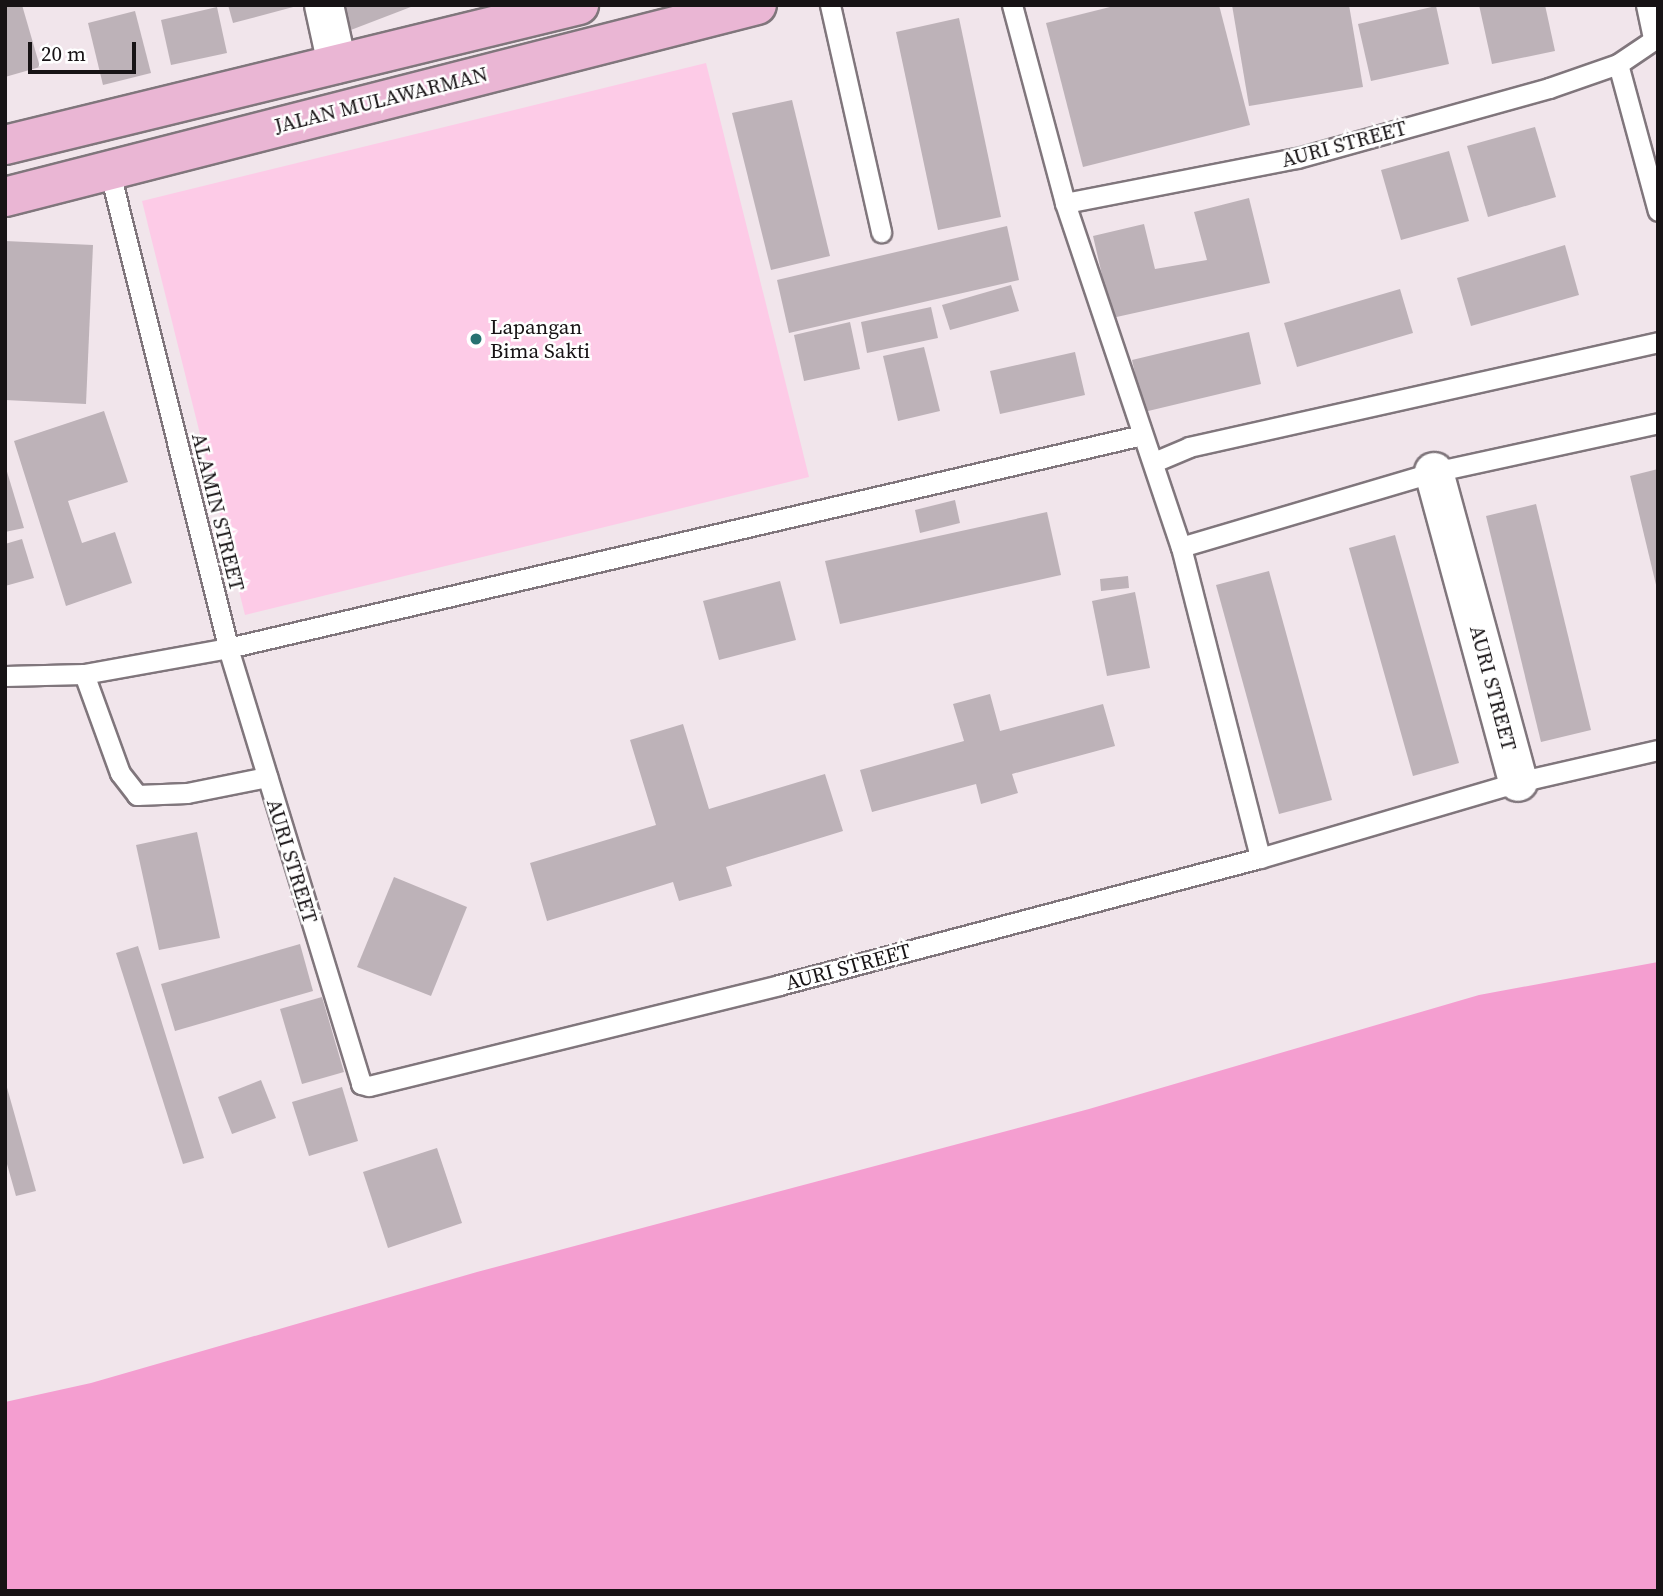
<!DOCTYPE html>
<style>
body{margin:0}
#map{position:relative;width:1663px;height:1596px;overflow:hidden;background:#f1e5eb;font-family:"Source Serif 4",serif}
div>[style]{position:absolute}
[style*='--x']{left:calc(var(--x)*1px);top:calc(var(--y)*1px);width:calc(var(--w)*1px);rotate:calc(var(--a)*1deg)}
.green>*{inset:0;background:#fdcbe7}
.water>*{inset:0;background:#f49ed0}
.building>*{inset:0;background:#bdb2b8}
.roads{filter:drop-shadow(2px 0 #80767c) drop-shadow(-2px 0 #80767c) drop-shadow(0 2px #80767c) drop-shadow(0 -2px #80767c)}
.service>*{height:19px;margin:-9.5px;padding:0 9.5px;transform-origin:9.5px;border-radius:9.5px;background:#fff}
.minor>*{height:38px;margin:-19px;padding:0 19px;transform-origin:19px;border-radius:19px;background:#fff}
.trunk>*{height:38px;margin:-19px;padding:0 19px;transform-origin:19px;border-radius:19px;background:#eab6d4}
.dots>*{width:19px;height:19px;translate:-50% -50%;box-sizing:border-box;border:4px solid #fff;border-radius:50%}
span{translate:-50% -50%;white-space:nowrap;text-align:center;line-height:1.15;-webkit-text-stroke:5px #fff;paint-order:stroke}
.street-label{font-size:21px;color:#171315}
.poi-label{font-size:21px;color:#171315}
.left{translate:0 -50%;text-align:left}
.frame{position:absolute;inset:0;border:7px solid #171315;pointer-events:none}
.scale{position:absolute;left:28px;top:42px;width:108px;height:32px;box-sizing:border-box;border:4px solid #171315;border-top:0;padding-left:9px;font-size:21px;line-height:24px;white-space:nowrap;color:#171315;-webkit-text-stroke:5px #fff;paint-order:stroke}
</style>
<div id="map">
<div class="green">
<div style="clip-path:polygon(706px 63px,809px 477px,245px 615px,142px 201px)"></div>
</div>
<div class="water">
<div style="clip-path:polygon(1658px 962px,1658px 1591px,5px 1591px,5px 1402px,91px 1383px,477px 1272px,1089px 1109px,1479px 995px)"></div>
</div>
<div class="building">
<div style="clip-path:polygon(5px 5px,22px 5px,40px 67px,5px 77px)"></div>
<div style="clip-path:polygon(228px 5px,297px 5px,297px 6px,233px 23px)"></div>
<div style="clip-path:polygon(332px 5px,416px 5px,343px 33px)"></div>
<div style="clip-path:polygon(1118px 5px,1219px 5px,1250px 125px,1083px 167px,1046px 23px)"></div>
<div style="clip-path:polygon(1232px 5px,1349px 5px,1363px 87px,1249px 106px)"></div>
<div style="clip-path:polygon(1479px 5px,1545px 5px,1555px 51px,1492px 64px)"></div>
<div style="clip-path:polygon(1436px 6px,1449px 64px,1371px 81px,1358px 24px)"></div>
<div style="clip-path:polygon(217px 7px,227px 53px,171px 65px,161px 20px)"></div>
<div style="clip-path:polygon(135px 11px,151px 73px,103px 85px,88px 23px)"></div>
<div style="clip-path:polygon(959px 18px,1001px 217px,938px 230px,896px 32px)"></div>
<div style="clip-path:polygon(792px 100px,830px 256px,771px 270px,732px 113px)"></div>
<div style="clip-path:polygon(1535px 127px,1556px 197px,1488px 217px,1467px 146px)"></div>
<div style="clip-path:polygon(1449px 151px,1469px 221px,1401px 240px,1381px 170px)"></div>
<div style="clip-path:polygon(1249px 198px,1270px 283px,1112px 318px,1093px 236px,1144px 224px,1155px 269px,1207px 260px,1194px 212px)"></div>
<div style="clip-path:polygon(1007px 226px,1019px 280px,789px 333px,777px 280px)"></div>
<div style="clip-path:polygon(5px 241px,93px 245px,86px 404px,5px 400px)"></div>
<div style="clip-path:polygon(1565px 245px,1579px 295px,1471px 326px,1457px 278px)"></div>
<div style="clip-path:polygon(1011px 285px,1019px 311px,950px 330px,942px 305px)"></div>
<div style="clip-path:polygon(1400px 289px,1413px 333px,1297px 367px,1284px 323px)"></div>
<div style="clip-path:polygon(931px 307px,938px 338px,867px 353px,861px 322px)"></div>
<div style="clip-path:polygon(850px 322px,860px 369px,804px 381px,794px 335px)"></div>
<div style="clip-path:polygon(1249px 332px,1261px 384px,1144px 412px,1132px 360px)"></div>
<div style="clip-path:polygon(924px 347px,940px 411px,898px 421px,883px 356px)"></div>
<div style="clip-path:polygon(1075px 352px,1085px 395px,1000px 414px,990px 371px)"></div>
<div style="clip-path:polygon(104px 411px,128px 482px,68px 501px,82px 543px,115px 532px,132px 583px,66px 606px,14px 441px)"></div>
<div style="clip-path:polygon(5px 465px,24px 528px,5px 532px)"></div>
<div style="clip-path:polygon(1658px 469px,1658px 588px,1657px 589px,1630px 476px)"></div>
<div style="clip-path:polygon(955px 500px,960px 523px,920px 533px,915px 510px)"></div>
<div style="clip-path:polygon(1536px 504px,1591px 730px,1541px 742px,1486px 516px)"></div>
<div style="clip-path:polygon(1047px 512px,1061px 575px,840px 624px,825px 561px)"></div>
<div style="clip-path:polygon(1395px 535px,1459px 763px,1413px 776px,1349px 548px)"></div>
<div style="clip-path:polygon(22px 539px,34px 578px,5px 586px,5px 544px)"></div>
<div style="clip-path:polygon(1269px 571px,1332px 800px,1279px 814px,1216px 585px)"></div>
<div style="clip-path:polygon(1128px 576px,1129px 588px,1101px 591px,1100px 579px)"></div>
<div style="clip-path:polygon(780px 581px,796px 640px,719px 660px,703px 601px)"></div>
<div style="clip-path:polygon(1135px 592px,1150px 668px,1107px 676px,1092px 601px)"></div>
<div style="clip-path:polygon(990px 694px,1000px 731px,1103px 704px,1115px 746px,1012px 774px,1018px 793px,981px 804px,976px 784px,872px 812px,860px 770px,964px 741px,953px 704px)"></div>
<div style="clip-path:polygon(683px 724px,709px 809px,825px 774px,843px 831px,726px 867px,732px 886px,679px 901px,673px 882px,547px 921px,530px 863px,656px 825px,630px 740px)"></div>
<div style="clip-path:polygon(197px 832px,220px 938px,159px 950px,136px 845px)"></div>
<div style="clip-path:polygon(394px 877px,467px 907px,431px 996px,357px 967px)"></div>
<div style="clip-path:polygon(300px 944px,313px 991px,175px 1031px,161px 984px)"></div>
<div style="clip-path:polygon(138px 946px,204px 1158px,183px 1164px,116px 953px)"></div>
<div style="clip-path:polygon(322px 997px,344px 1072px,302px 1084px,280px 1009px)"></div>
<div style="clip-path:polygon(261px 1080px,276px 1118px,232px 1134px,218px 1097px)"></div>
<div style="clip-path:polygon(6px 1084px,36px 1191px,16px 1196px,5px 1157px)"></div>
<div style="clip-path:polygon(342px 1087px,358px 1141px,309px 1156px,292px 1102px)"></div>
<div style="clip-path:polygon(437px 1148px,462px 1223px,388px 1248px,363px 1172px)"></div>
</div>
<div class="roads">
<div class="service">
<div style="--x:830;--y:5;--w:233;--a:77.3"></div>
<div style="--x:1012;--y:5;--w:205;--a:75"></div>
<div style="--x:1065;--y:203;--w:363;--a:71.4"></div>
<div style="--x:1181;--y:547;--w:321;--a:75.7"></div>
<div style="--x:1646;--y:5;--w:34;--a:78"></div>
<div style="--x:1618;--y:64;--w:152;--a:74.8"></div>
<div style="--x:109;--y:169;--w:494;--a:76"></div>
<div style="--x:228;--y:648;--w:456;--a:73"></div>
<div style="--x:361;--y:1084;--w:8;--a:14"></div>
<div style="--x:369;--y:1086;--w:422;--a:-13.8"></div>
<div style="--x:779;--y:985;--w:497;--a:-14.8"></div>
<div style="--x:1260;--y:858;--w:269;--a:-16.4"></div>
<div style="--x:1518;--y:782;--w:144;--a:-12.9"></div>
<div style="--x:1065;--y:203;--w:236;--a:-11"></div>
<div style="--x:1297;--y:158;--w:262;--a:-15.5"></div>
<div style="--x:1549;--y:88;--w:73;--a:-19.2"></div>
<div style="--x:1618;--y:64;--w:48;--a:-34"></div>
<div style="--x:1154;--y:462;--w:38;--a:-23"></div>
<div style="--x:1189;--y:447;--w:481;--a:-12.6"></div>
<div style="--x:1181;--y:547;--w:264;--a:-16.5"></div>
<div style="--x:1434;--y:472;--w:229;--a:-12.3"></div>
<div style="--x:84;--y:674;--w:105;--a:70"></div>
<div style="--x:120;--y:773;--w:28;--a:52"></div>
<div style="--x:137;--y:795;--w:50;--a:-2.3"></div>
<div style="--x:187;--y:793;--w:82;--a:-11.3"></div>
<div style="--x:5;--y:676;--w:79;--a:-1.5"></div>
<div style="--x:84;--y:674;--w:146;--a:-10.2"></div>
<div style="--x:228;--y:648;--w:938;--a:-13.12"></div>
</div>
<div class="minor">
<div style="--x:324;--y:5;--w:60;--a:77.6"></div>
<div style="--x:1434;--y:472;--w:321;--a:74.8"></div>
</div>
<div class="trunk">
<div style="--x:5;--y:145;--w:591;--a:-13.71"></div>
<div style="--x:5;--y:197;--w:776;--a:-14.32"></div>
</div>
</div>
<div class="dots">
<div style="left:476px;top:339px;background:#277271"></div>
</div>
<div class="street-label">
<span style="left:381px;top:100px;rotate:-14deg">JALAN MULAWARMAN</span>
<span style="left:1344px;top:144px;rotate:-15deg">AURI STREET</span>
<span style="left:218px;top:512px;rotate:76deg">ALAMIN STREET</span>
<span style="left:1493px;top:688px;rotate:75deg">AURI STREET</span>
<span style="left:292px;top:861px;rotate:73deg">AURI STREET</span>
<span style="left:848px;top:967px;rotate:-15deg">AURI STREET</span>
</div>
<div class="poi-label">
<span class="left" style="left:490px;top:339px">Lapangan<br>Bima Sakti</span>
</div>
<div class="frame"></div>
<div class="scale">20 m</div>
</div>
